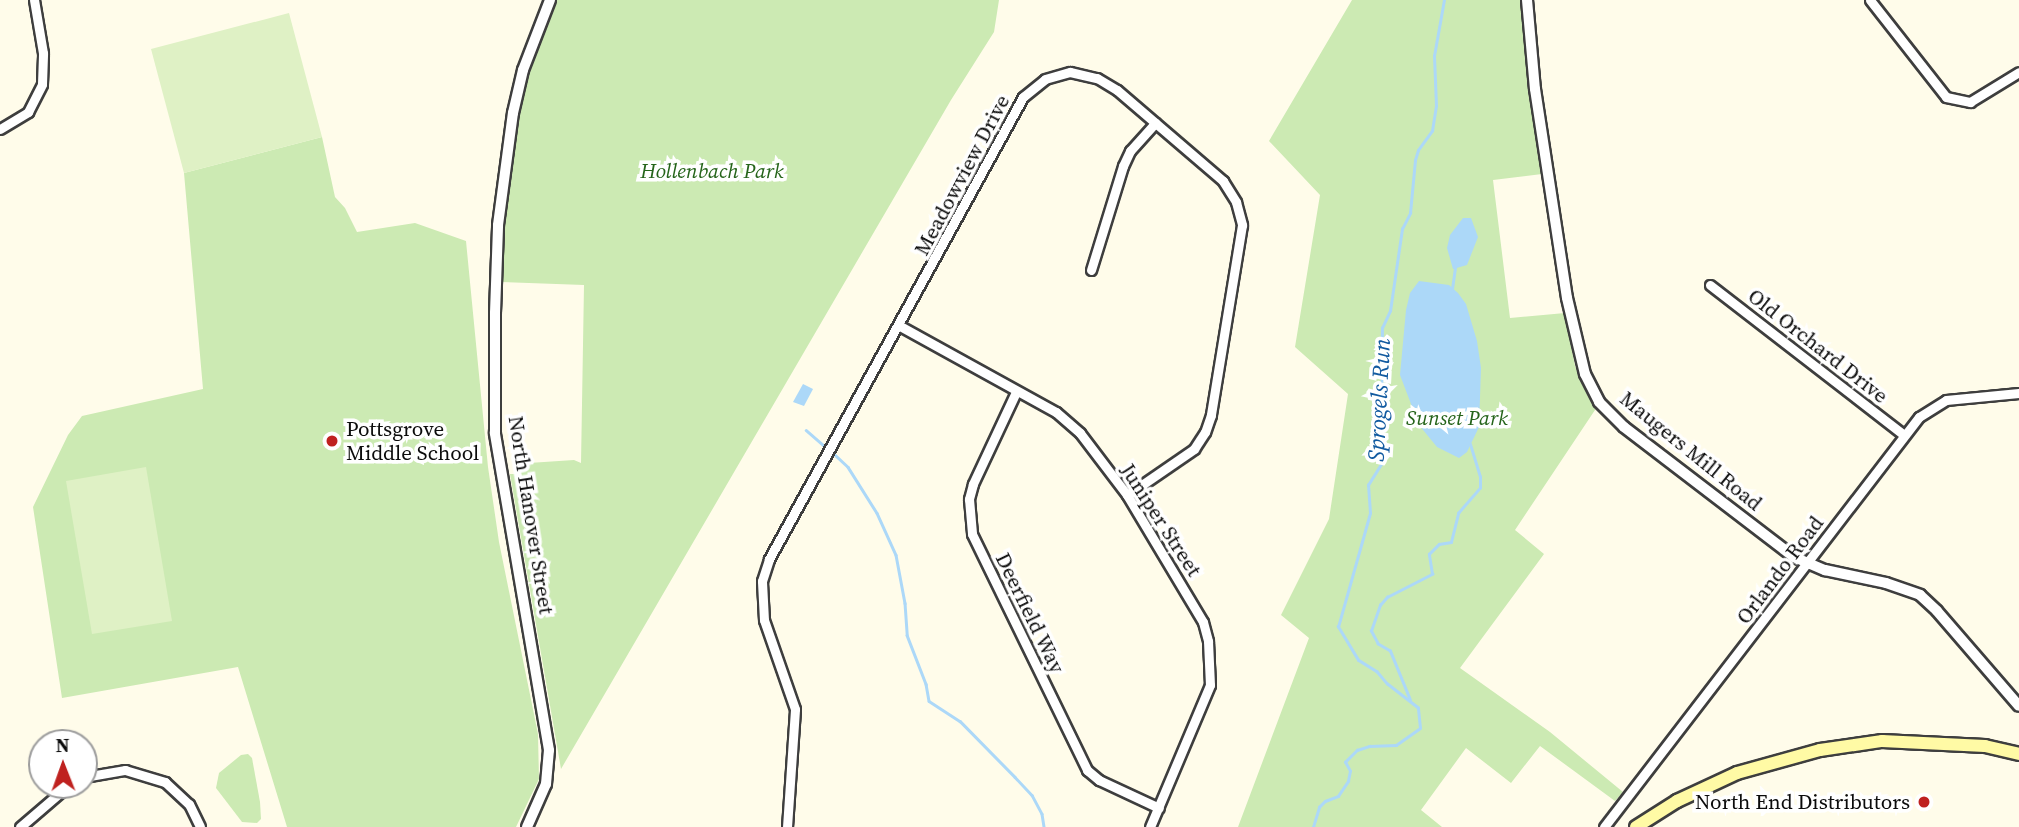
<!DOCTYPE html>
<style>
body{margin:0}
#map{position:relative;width:2019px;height:827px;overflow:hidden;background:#fffcea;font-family:"Source Serif 4",serif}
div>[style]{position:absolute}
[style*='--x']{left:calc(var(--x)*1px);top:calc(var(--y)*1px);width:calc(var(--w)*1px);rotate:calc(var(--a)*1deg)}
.green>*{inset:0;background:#cceab3}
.pitch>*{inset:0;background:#dff1c5}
.water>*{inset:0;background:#acd8f8}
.stream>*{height:2.5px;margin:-1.25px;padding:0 1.25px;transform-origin:1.25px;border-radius:1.25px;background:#acd8f8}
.roads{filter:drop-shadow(2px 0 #3e3e3e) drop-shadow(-2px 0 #3e3e3e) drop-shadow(0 2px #3e3e3e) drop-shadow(0 -2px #3e3e3e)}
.minor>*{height:9px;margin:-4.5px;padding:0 4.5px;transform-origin:4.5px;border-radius:4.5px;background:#fff}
.tertiary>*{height:10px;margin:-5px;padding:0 5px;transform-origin:5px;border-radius:5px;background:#fff}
.secondary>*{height:12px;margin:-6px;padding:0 6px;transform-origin:6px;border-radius:6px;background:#fffaa5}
.dots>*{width:19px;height:19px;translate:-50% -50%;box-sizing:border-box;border:4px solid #fff;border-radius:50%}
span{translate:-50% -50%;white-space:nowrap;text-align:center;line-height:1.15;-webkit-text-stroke:7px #fff;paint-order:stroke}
.park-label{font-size:21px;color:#25641a;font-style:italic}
.street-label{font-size:21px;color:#0b0b0b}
.poi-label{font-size:21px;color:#0b0b0b}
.left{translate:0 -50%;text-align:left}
.right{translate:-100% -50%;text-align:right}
.water-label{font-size:23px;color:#115aa0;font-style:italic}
.north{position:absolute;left:28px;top:729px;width:70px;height:70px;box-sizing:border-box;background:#fff;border:2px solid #9d9d9d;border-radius:50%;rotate:359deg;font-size:19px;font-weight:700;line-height:28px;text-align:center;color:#0b0b0b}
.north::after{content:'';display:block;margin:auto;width:24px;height:32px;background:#bf211f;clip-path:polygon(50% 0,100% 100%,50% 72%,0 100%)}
</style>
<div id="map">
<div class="green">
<div style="clip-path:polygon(555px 0,999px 0,994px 32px,951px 100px,561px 769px,510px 474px,515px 474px,514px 464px,574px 460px,581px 463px,584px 285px,501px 282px,504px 216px,520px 105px,527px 73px)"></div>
<div style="clip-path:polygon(1352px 0,1521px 0,1528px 85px,1542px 174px,1493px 180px,1510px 318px,1565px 313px,1575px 366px,1583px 386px,1597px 407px,1515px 530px,1544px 554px,1460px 668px,1550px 732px,1623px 792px,1615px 801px,1540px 746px,1511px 783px,1466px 748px,1421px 810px,1442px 827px,1238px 827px,1309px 638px,1281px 615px,1329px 519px,1348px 394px,1295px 347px,1320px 195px,1269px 141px)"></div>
<div style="clip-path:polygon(322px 137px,335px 197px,345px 208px,357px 232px,415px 223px,466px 241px,488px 467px,499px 542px,538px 734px,539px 779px,516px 827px,287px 827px,238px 667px,62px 698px,33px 507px,68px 435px,82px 416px,203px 389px,184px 173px)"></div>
<div style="clip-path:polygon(248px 754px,252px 758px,260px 802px,261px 819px,257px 823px,242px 822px,216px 788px,219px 773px,241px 755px)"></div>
</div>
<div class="pitch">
<div style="clip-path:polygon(289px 13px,322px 137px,184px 173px,151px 49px)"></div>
<div style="clip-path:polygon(146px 467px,172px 621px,92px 634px,66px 481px)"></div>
</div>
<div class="water">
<div style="clip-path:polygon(1463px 218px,1471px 218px,1478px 237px,1467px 265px,1453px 269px,1447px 248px,1450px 235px)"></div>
<div style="clip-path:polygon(1419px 281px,1449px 285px,1458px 293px,1466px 304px,1477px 341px,1481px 368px,1479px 427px,1467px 452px,1459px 458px,1437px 447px,1419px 425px,1400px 375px,1406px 310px,1410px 293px)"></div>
<div style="clip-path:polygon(803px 384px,813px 389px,804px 406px,793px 402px)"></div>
</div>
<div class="stream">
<div style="--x:1452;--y:289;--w:21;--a:-82"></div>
<div style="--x:806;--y:430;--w:28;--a:41"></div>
<div style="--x:832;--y:452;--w:22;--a:43"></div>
<div style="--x:848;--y:467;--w:54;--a:57.8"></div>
<div style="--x:877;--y:513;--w:46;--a:65.7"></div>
<div style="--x:896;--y:555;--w:49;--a:79.4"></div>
<div style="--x:905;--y:603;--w:32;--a:86"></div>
<div style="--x:907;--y:635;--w:53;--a:68.8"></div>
<div style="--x:926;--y:684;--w:17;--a:80"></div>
<div style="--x:929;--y:701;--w:37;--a:33"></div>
<div style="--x:960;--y:721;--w:78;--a:45.5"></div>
<div style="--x:1015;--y:777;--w:25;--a:47"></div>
<div style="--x:1032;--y:795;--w:21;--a:62"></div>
<div style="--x:1042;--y:814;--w:13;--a:81"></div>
<div style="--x:1410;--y:700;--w:53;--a:-112.2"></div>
<div style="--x:1390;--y:651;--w:14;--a:-150"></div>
<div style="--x:1378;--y:644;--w:15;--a:-118"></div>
<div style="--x:1371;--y:631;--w:28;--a:-71"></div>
<div style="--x:1380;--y:605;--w:11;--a:-49"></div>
<div style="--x:1387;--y:597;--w:51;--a:-27.1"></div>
<div style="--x:1432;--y:574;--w:20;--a:-99"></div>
<div style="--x:1429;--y:554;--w:14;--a:-45"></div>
<div style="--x:1439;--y:544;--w:12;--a:-9"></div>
<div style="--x:1451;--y:542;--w:30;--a:-76"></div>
<div style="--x:1458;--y:513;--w:33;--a:-49"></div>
<div style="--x:1480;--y:488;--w:11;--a:-90"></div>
<div style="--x:1480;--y:477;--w:34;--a:-107"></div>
<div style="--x:1313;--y:827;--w:21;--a:-73"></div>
<div style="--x:1319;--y:807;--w:8;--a:-45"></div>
<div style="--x:1325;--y:801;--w:14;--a:-21"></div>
<div style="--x:1338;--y:796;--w:18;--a:-56"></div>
<div style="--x:1348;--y:781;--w:10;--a:-79"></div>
<div style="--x:1350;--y:771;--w:10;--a:-119"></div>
<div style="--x:1345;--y:762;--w:17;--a:-45"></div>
<div style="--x:1357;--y:750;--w:13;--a:-18"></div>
<div style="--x:1369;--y:746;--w:27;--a:-2"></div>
<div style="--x:1396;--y:745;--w:29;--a:-35"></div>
<div style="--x:1420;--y:728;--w:20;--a:-96"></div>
<div style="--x:1418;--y:708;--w:39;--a:-142"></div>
<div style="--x:1387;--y:684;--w:16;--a:-130"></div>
<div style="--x:1377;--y:672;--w:22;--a:-148"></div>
<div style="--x:1358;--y:660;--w:39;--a:-121"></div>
<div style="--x:1338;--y:627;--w:118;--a:-74.3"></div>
<div style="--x:1370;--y:513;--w:28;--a:-94"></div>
<div style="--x:1368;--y:485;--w:25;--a:-58"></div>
<div style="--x:1381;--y:464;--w:136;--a:-89.6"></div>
<div style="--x:1382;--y:328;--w:19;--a:-65"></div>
<div style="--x:1390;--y:311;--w:83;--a:-81.7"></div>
<div style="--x:1402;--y:229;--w:18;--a:-63"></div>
<div style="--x:1410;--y:213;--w:53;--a:-84.6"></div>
<div style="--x:1415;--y:160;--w:10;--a:-73"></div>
<div style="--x:1418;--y:150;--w:24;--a:-54"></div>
<div style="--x:1432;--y:131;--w:25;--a:-81"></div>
<div style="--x:1436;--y:106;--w:50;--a:-92.3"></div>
<div style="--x:1434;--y:56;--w:57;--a:-79.9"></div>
</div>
<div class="roads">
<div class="minor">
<div style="--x:1870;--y:0;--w:123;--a:51.9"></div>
<div style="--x:1946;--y:97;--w:25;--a:12"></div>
<div style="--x:1970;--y:102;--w:57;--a:-31.5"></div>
<div style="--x:0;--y:129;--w:33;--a:-31"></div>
<div style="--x:28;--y:112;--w:31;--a:-63"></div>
<div style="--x:42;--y:84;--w:31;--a:-88"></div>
<div style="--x:43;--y:53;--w:54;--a:-99.6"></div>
<div style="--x:1091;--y:270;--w:109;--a:-72.9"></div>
<div style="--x:1123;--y:166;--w:17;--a:-65"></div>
<div style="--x:1130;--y:151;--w:38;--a:-48"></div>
<div style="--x:1710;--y:285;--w:245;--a:37.7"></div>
<div style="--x:900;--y:326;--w:178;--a:28.9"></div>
<div style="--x:1056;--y:412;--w:32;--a:41"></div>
<div style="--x:1080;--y:433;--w:78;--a:52.8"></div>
<div style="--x:1127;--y:495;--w:148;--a:59.1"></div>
<div style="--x:1203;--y:622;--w:20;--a:75"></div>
<div style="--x:1208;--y:641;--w:44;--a:87.4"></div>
<div style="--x:1210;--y:685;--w:154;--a:112.9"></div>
<div style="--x:1016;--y:392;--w:102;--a:115.1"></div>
<div style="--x:973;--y:484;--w:16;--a:105"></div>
<div style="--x:969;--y:499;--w:35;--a:85"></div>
<div style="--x:972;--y:534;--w:263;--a:64"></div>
<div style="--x:1087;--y:770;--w:16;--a:40"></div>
<div style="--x:1099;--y:780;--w:66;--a:25"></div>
<div style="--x:84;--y:777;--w:42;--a:-9.7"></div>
<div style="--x:125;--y:770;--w:42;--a:16.7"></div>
<div style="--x:165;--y:782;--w:33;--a:43"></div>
<div style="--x:189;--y:804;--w:25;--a:64"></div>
<div style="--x:20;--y:827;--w:65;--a:-40.6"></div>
<div style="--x:787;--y:827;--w:118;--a:-86.1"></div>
<div style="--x:795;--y:709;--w:94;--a:-109.2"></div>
<div style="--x:764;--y:620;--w:39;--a:-93"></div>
<div style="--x:762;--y:581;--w:23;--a:-72"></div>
<div style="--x:769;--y:559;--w:527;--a:-61.2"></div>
<div style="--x:1023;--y:97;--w:28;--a:-39"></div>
<div style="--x:1045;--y:79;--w:26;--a:-16"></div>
<div style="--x:1070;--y:72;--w:28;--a:13"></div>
<div style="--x:1097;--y:78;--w:23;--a:31"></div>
<div style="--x:1117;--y:90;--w:140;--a:40.6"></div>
<div style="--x:1223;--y:181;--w:25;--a:58"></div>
<div style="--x:1236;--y:202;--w:24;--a:75"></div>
<div style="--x:1242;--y:225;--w:193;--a:99.3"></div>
<div style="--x:1211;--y:415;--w:18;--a:109"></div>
<div style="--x:1205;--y:432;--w:20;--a:123"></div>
<div style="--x:1194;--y:449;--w:81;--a:145.5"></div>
<div style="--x:1604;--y:827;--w:517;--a:-52.47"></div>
<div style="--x:1919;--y:417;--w:32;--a:-32"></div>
<div style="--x:1946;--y:400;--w:73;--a:-5.5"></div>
</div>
<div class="tertiary">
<div style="--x:1527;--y:0;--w:89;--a:84.9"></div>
<div style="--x:1535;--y:89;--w:211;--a:81.3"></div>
<div style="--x:1567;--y:298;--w:78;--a:76.7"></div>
<div style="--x:1585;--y:374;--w:31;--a:63"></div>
<div style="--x:1599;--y:402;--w:35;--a:45"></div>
<div style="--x:1624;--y:427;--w:214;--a:37.4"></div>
<div style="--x:1794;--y:557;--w:34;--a:23"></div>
<div style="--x:1825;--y:570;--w:62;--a:12"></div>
<div style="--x:1886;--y:583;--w:36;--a:19"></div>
<div style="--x:1920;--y:595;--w:23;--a:43"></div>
<div style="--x:1937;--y:611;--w:125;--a:49.2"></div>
<div style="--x:527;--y:827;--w:47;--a:-66.2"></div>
<div style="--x:546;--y:784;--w:34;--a:-85"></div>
<div style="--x:549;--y:750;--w:322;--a:-99.7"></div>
<div style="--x:495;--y:433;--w:120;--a:-90"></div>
<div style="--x:495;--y:313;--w:88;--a:-88"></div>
<div style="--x:498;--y:225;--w:113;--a:-82.4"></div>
<div style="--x:513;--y:113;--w:44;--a:-76.9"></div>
<div style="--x:523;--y:70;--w:75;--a:-68.9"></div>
</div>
<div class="secondary">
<div style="--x:1636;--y:827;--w:49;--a:-32.4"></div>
<div style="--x:1677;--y:801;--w:66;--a:-25"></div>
<div style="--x:1737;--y:773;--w:86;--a:-15.5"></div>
<div style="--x:1820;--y:750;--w:63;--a:-8.3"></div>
<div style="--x:1882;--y:741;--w:103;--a:2.8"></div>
<div style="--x:1985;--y:746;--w:35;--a:13"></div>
</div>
</div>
<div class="dots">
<div style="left:332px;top:441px;background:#bf211f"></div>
<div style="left:1924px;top:802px;background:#bf211f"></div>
</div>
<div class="park-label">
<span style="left:712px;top:171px">Hollenbach Park</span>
<span style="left:1457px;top:418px">Sunset Park</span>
</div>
<div class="street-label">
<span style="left:962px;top:175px;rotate:-62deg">Meadowview Drive</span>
<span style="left:1818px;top:346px;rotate:38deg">Old Orchard Drive</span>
<span style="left:1691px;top:451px;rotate:39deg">Maugers Mill Road</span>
<span style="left:531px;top:515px;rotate:81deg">North Hanover Street</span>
<span style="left:1161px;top:520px;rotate:57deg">Juniper Street</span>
<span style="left:1780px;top:570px;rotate:-53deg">Orlando Road</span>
<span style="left:1030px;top:613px;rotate:64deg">Deerfield Way</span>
</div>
<div class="poi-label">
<span class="left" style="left:346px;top:441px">Pottsgrove<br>Middle School</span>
<span class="right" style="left:1910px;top:802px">North End Distributors</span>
</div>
<div class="water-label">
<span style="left:1379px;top:400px;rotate:-87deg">Sprogels Run</span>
</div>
<div class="north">N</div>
</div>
